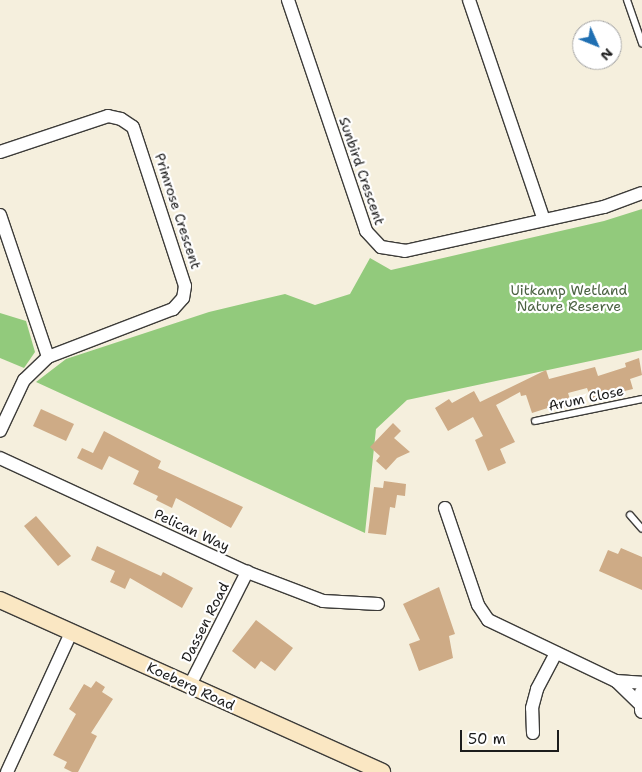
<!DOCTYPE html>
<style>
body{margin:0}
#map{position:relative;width:642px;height:772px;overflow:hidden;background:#f5efdd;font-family:"Shantell Sans",sans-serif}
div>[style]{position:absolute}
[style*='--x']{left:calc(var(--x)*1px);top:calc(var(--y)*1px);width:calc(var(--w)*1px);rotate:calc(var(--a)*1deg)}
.green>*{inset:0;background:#92ca7c}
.building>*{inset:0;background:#ceab86}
.roads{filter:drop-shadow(1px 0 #3d3c39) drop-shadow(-1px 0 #3d3c39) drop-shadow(0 1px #3d3c39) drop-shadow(0 -1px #3d3c39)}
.service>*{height:6px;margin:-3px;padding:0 3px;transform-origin:3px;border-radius:3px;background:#fff}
.minor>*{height:12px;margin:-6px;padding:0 6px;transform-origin:6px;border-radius:6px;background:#fff}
.tertiary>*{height:15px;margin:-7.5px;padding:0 7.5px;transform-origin:7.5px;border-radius:7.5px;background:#fff}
.secondary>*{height:16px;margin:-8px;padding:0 8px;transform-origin:8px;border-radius:8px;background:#fae7c3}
span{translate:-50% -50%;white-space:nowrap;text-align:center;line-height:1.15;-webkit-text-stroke:4.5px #fff;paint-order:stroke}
.street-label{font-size:14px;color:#1c1c1c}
.park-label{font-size:14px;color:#4b6242}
.north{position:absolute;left:572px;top:20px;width:50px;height:50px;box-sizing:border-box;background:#fff;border:1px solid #a4a4a4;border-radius:50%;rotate:134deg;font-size:14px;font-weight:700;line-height:20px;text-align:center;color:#1c1c1c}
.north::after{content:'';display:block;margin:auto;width:18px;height:22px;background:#1f6fb2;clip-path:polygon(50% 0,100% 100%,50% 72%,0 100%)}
.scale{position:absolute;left:460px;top:730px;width:99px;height:22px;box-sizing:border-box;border:2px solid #1c1c1c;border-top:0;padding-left:6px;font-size:15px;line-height:18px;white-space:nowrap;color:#1c1c1c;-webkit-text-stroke:4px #fff;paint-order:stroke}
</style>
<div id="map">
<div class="green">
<div style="clip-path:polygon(642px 209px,642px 350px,407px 400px,376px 429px,365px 533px,36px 382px,66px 359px,209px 312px,285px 294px,315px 305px,350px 294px,370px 258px,391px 270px,604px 221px)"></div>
<div style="clip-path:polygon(0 313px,26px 321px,35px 352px,24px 368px,0 358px)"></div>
</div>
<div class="building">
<div style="clip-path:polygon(639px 358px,642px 375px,630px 379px,633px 389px,591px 399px,587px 388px,568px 393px,572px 405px,561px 408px,560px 404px,532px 413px,526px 395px,521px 396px,520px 392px,496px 405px,515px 442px,500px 449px,506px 463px,488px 471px,475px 440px,483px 436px,473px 417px,448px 431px,435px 408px,449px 399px,452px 403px,474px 391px,480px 402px,546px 370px,549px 379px,595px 367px,598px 376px,626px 367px,625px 363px)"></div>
<div style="clip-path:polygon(41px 409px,74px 424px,66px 441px,33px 426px)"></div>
<div style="clip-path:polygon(393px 423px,401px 431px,394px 438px,410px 452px,397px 458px,386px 470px,376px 461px,380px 456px,370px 447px)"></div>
<div style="clip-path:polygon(104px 431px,161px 461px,158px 468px,243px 507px,231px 528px,176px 498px,172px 508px,156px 500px,158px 496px,133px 484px,139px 471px,109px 456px,102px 470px,77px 458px,82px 448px,93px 453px)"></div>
<div style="clip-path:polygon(384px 481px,406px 484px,405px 496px,397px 495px,395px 508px,390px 507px,386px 535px,368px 533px,374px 487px,383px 488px)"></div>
<div style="clip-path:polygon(36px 516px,71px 556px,58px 566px,24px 526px)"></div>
<div style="clip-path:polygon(97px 546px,161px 576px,163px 572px,193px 588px,182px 608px,130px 578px,125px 589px,110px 582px,115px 571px,91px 560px)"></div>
<div style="clip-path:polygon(621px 548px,642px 557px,642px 590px,599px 571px,608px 550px,618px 554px)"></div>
<div style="clip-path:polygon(439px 587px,455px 634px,449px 636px,453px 658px,419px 671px,409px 644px,420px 640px,403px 604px)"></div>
<div style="clip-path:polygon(256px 620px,293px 648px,275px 671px,261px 661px,255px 669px,232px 651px)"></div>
<div style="clip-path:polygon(96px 681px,105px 687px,102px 692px,113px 699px,91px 733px,97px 736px,78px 772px,72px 772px,64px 768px,67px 762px,53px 755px,76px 714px,69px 709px,84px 684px,91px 688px)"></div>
</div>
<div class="roads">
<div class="service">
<div style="--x:627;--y:0;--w:46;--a:70.8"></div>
<div style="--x:535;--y:421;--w:109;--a:-11.6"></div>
<div style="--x:630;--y:515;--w:18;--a:49"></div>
</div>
<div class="minor">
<div style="--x:288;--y:0;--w:244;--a:71.3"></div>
<div style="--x:366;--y:231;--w:22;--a:47"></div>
<div style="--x:381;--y:247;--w:24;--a:9"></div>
<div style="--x:405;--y:251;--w:204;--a:-12.5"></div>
<div style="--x:604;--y:207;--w:40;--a:-20.2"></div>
<div style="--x:469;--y:0;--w:232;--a:71.2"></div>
<div style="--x:0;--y:152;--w:114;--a:-18.4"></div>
<div style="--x:108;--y:116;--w:13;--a:13"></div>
<div style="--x:121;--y:119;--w:14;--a:34"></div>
<div style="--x:133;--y:127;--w:167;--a:71.9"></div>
<div style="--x:185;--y:286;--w:12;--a:99"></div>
<div style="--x:183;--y:298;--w:15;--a:132"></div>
<div style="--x:173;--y:309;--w:134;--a:159"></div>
<div style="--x:48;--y:357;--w:33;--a:136"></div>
<div style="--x:24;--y:380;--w:56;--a:115.2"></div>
<div style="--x:0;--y:215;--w:150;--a:71.3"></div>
<div style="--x:0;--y:458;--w:272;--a:24.8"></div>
<div style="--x:247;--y:572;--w:81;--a:20.9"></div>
<div style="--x:323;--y:601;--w:55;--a:3.1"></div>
<div style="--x:445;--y:508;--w:102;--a:71.2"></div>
<div style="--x:478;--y:605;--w:18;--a:56"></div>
<div style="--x:488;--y:620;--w:142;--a:25.5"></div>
<div style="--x:616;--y:681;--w:33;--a:44"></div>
<div style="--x:616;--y:681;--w:26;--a:4"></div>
<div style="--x:190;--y:685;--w:127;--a:-63.2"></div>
<div style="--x:533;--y:733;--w:25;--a:-92"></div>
<div style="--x:532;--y:708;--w:20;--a:-75"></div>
<div style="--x:537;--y:689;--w:41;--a:-62.2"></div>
<div style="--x:7;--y:772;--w:153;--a:-65.3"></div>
</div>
<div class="tertiary">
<div style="--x:642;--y:692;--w:18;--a:90"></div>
</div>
<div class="secondary">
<div style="--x:0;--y:600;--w:419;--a:24.2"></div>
</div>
</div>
<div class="street-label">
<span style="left:362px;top:171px;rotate:71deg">Sunbird Crescent</span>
<span style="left:178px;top:211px;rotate:72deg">Primrose Crescent</span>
<span style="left:586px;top:398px;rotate:-12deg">Arum Close</span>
<span style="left:192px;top:530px;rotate:25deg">Pelican Way</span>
<span style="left:205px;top:622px;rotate:-63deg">Dassen Road</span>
<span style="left:191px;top:686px;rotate:25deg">Koeberg Road</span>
</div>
<div class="park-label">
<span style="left:569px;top:298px">Uitkamp Wetland<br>Nature Reserve</span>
</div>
<div class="north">N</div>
<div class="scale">50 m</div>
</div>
